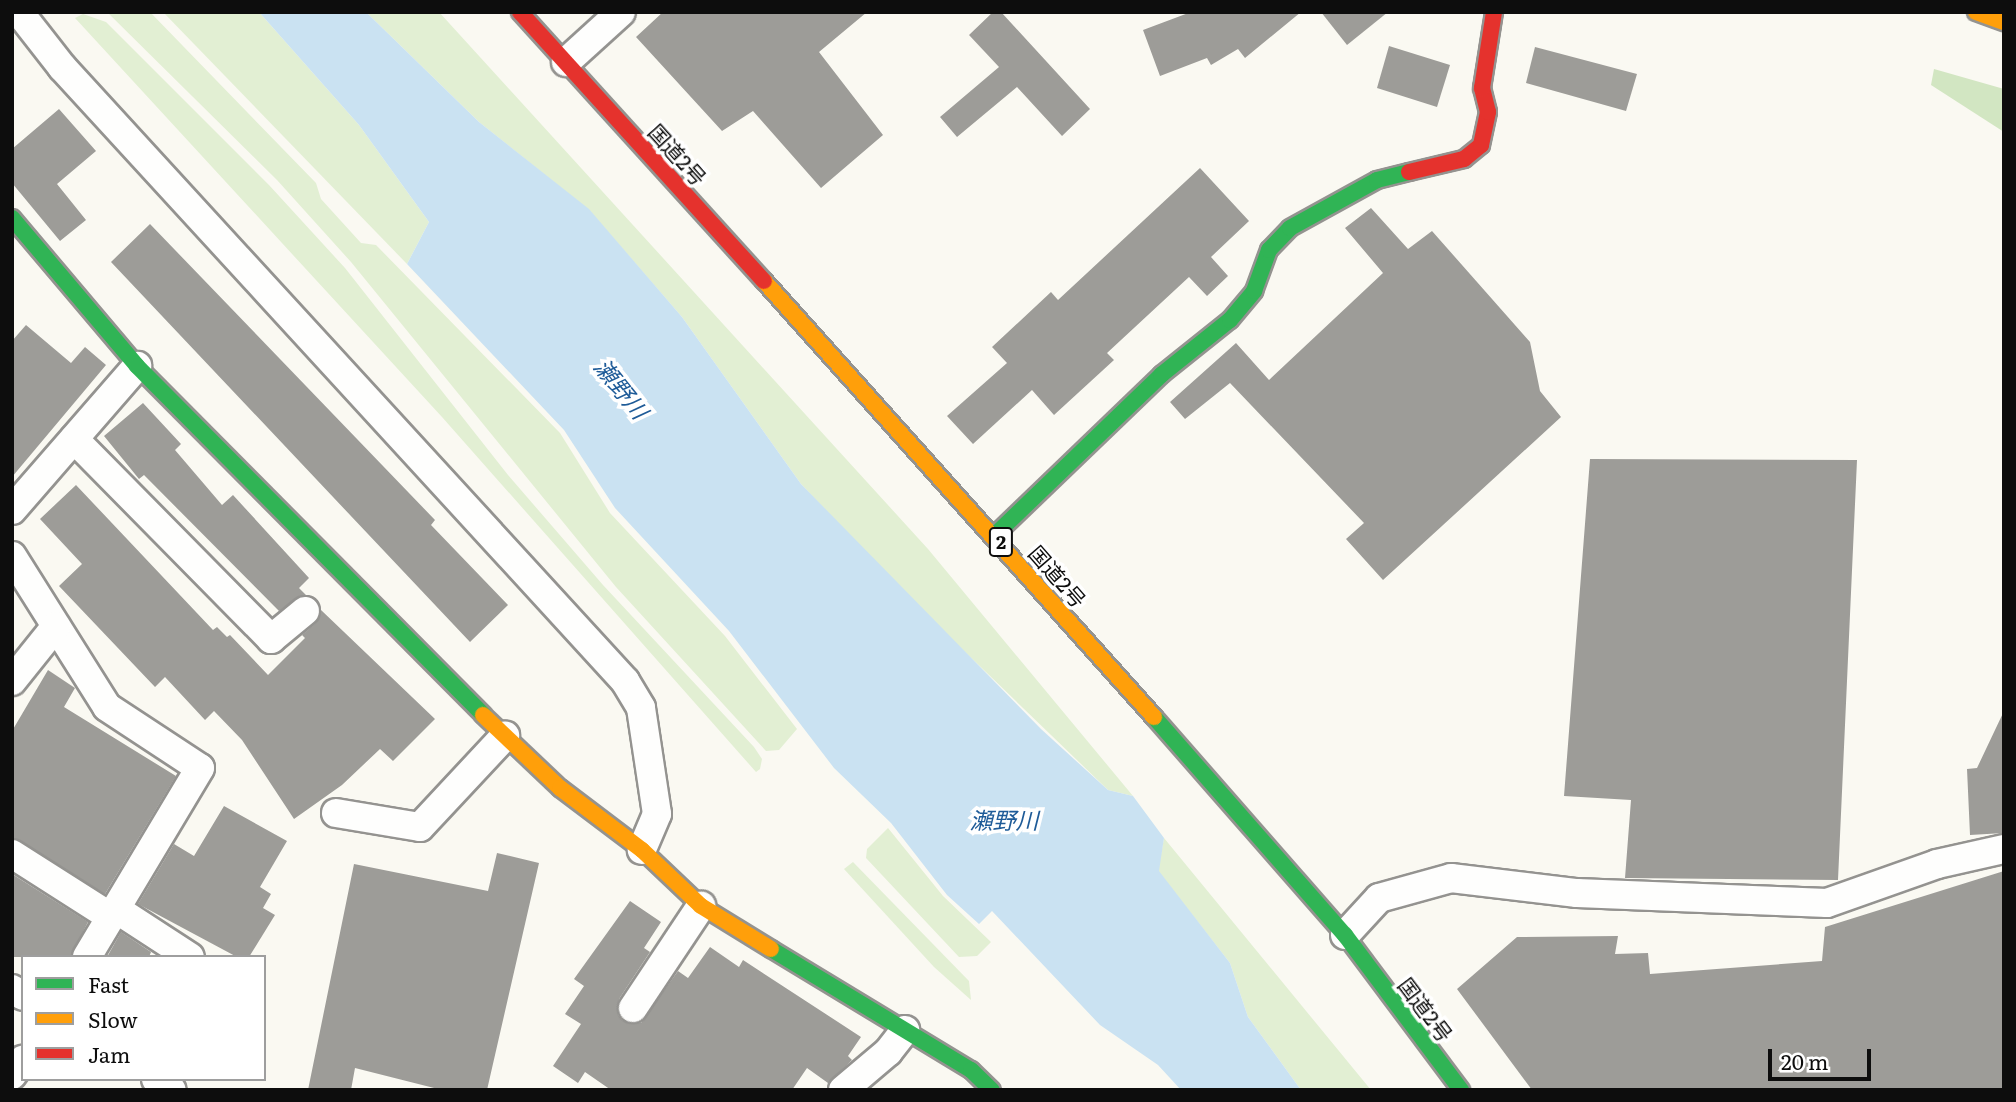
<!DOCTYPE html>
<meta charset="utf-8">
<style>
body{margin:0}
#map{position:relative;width:2016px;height:1102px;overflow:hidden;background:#faf9f2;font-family:Literata,"Noto Sans JP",serif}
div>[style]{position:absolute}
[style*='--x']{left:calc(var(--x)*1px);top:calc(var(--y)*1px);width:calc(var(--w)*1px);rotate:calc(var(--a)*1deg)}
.green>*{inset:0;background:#e2efd3}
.forest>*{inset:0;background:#d2e6c2}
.water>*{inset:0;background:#cae2f2}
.building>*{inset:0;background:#9d9c98}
.roads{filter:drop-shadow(2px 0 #949390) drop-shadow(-2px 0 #949390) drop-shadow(0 2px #949390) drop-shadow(0 -2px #949390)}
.street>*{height:28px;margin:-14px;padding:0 14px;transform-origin:14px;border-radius:14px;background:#fefefd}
.fast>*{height:16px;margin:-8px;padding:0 8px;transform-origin:8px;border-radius:8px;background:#30b455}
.slow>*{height:16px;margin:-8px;padding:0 8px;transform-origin:8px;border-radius:8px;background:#ff9f0a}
.jam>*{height:16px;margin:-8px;padding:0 8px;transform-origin:8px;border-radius:8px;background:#e5322d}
span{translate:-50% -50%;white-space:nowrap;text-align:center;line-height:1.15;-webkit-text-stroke:7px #fff;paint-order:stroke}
.shield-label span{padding:2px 5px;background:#fff;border:2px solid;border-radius:5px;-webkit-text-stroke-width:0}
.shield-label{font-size:19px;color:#0d0d0d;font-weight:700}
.street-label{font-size:21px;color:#0d0d0d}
.water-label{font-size:23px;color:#1e5b98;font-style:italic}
.frame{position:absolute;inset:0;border:14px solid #0d0d0d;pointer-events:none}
.legend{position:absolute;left:21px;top:955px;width:245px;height:126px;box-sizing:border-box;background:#fff;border:2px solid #9e9e9e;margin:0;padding:9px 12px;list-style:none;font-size:21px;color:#0d0d0d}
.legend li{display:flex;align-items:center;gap:14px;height:35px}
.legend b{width:35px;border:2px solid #9e9e9e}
.scale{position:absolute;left:1768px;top:1049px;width:103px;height:32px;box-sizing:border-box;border:4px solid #0d0d0d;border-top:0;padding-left:9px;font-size:21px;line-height:24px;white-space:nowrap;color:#0d0d0d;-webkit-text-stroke:5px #fff;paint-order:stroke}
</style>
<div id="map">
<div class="green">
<div style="clip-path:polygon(107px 12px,150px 12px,316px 183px,321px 199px,361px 243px,376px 245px,560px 433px,610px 513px,725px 636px,797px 729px,779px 750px,766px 751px,616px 587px,351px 262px,277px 180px)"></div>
<div style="clip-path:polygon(163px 12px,259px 12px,359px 125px,429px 222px,407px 264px)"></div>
<div style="clip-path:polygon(366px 12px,439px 12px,928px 549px,1133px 796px,1108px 790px,904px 593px,801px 484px,682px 317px,589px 210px,479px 122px)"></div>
<div style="clip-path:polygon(83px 14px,106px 22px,269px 185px,345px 268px,508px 475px,603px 585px,754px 747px,762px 759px,760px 769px,756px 772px,442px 417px,75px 18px)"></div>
<div style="clip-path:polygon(888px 828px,943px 896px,991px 942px,977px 956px,959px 957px,866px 858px,867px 849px)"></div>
<div style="clip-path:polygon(1164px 838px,1371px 1090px,1301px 1090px,1248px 1017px,1230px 963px,1158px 871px)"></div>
<div style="clip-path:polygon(853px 862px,969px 981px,971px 1000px,934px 967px,844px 869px)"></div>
</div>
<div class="forest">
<div style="clip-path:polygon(1934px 69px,2004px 89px,2004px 132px,1931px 85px)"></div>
</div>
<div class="water">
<div style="clip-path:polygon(259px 12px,366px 12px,479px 122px,589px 209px,682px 317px,801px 484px,1041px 729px,1108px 790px,1133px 796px,1164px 838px,1159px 871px,1230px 963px,1248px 1017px,1301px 1090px,1181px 1090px,1158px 1065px,1100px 1025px,992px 911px,979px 924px,947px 895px,891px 823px,834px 768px,729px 631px,615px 508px,564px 430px,407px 264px,429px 222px,359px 125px)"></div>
</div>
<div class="building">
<div style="clip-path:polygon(663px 12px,867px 12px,819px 52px,883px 135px,821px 188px,753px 111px,722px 131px,636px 37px)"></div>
<div style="clip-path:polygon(993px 12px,1001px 12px,1090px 109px,1062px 136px,1017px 87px,957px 137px,940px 117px,999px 67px,969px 35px)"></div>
<div style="clip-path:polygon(1191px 12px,1301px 12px,1245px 58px,1238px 49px,1211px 65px,1207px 58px,1160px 76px,1143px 30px)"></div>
<div style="clip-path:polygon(1321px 12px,1388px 12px,1347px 45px)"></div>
<div style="clip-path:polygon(1389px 46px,1450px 65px,1437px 107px,1377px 88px)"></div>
<div style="clip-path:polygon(1535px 47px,1637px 74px,1626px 111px,1526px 83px)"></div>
<div style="clip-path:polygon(59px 109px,96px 151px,57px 184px,86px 220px,60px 241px,12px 183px,12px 149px)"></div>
<div style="clip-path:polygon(1200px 168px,1249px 221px,1211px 257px,1228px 276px,1207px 296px,1189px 277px,1107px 353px,1114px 360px,1054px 415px,1032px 390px,973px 444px,947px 416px,1007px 363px,992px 347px,1051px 292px,1058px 300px)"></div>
<div style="clip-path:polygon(1371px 208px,1408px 249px,1432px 231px,1530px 342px,1540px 391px,1561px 417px,1383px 580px,1346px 539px,1364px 523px,1230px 383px,1185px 419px,1170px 402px,1236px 343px,1269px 380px,1383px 273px,1345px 228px)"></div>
<div style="clip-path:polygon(150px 224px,435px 520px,431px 525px,508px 605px,470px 642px,111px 262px)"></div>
<div style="clip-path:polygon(26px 325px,71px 363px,85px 347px,106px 365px,12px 477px,12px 341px)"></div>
<div style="clip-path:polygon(143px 403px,181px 444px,175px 450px,222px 505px,233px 495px,309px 578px,299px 588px,306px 595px,279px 611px,144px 475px,139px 479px,104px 436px)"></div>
<div style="clip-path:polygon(1590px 459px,1857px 460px,1838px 880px,1625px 878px,1631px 800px,1564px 796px)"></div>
<div style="clip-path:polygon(76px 485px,213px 630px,217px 627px,227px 637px,230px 635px,268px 675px,305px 638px,302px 635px,316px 623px,321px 610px,435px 719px,393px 761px,380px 749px,342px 785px,294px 819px,242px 740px,214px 711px,205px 720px,165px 677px,155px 687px,59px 586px,82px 564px,40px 519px)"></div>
<div style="clip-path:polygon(48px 670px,75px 688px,64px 707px,176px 776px,105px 894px,12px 837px,12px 731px)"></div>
<div style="clip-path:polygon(2004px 711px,2004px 833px,1970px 835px,1967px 769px,1977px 768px)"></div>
<div style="clip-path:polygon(224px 806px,287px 841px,260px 887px,271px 894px,263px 908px,275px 915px,249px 957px,237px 957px,138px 904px,174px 844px,194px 856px)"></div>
<div style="clip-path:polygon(497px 853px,539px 863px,487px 1090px,442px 1090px,355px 1068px,351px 1090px,308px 1090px,354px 864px,488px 891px)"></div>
<div style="clip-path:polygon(2004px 871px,2004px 1090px,1532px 1090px,1457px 989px,1517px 937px,1618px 936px,1615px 954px,1648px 953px,1650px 974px,1822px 961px,1825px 927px)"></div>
<div style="clip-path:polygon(12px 874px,88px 922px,70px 957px,12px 957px)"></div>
<div style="clip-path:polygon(630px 901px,661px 922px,644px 948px,650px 952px,619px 999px,618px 1015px,623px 1021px,641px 1023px,678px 971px,688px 978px,710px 947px,739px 967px,743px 960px,861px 1037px,848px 1056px,852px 1060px,828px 1083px,807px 1068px,792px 1090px,611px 1090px,585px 1072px,578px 1083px,553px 1066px,581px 1024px,565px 1014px,584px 986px,574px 979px)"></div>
<div style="clip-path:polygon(121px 932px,151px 952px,149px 957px,107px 957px)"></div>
</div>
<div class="roads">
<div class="street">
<div style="--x:19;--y:12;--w:70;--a:52"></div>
<div style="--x:62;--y:67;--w:833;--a:47.48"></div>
<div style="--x:625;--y:681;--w:31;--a:59"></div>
<div style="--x:641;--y:708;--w:107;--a:81.4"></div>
<div style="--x:657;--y:814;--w:39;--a:113"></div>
<div style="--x:566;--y:62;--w:74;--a:-42.3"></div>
<div style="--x:74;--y:439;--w:281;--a:45.4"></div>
<div style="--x:271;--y:639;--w:44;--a:-39.5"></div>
<div style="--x:12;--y:510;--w:191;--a:-49"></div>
<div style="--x:12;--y:556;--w:178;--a:57.8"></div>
<div style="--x:107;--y:707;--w:111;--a:33.3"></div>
<div style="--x:200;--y:768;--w:220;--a:120.9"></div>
<div style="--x:12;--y:681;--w:70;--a:-51.3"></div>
<div style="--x:336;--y:813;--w:85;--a:9.5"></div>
<div style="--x:420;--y:827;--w:125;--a:-47"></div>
<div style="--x:12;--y:854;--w:117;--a:32.5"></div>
<div style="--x:116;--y:909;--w:88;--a:33"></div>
<div style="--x:1345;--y:935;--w:50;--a:-47.4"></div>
<div style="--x:1379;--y:898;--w:75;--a:-15.5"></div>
<div style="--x:1451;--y:878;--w:127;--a:6.8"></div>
<div style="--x:1577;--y:893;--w:250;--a:2.3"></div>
<div style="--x:1827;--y:903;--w:117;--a:-19.5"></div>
<div style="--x:1937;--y:864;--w:69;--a:-12.6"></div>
<div style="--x:12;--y:989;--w:13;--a:32"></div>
<div style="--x:633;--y:1008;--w:123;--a:-56.3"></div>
<div style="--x:12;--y:1075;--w:19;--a:-54"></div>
<div style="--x:156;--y:1079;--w:19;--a:35"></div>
<div style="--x:843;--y:1090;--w:59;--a:-40.2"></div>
<div style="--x:888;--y:1052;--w:28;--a:-52"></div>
</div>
<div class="fast">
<div style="--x:12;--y:218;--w:194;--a:49.8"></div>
<div style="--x:137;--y:366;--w:491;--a:45.2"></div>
<div style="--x:995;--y:535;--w:231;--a:-43.9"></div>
<div style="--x:1161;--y:375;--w:88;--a:-38.6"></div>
<div style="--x:1230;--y:320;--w:38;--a:-50"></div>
<div style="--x:1254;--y:291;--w:44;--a:-69.9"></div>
<div style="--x:1269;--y:250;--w:30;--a:-46"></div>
<div style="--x:1290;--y:228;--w:99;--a:-28.9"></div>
<div style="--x:1377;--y:180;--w:33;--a:-14"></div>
<div style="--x:1154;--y:717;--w:290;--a:48.8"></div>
<div style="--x:1345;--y:935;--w:194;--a:53.2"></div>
<div style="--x:771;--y:949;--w:234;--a:31.2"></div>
<div style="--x:971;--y:1070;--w:29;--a:44"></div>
</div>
<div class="slow">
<div style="--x:1976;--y:12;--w:30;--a:20"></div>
<div style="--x:764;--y:281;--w:585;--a:48.19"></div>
<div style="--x:483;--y:715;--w:106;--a:43.5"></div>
<div style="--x:560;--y:788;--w:103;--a:37.1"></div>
<div style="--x:642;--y:850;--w:81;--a:43.5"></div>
<div style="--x:701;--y:906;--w:82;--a:31.6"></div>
</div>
<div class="jam">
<div style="--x:520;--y:12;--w:363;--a:47.8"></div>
<div style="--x:1409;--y:172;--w:57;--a:-13.3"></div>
<div style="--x:1464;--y:159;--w:22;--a:-39"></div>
<div style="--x:1481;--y:145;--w:34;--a:-78"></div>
<div style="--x:1488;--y:112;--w:25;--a:-104"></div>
<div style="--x:1482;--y:88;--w:77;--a:-81"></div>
</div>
</div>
<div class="shield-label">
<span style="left:1001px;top:542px">2</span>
</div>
<div class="street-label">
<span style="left:678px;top:154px;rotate:48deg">国道2号</span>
<span style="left:1058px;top:576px;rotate:49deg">国道2号</span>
<span style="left:1426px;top:1009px;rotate:53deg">国道2号</span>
</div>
<div class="water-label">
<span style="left:622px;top:388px;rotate:51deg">瀬野川</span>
<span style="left:1004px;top:819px">瀬野川</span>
</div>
<div class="frame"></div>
<ul class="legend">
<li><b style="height:9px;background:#30b455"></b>Fast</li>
<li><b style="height:9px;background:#ff9f0a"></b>Slow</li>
<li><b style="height:9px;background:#e5322d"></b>Jam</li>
</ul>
<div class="scale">20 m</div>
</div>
